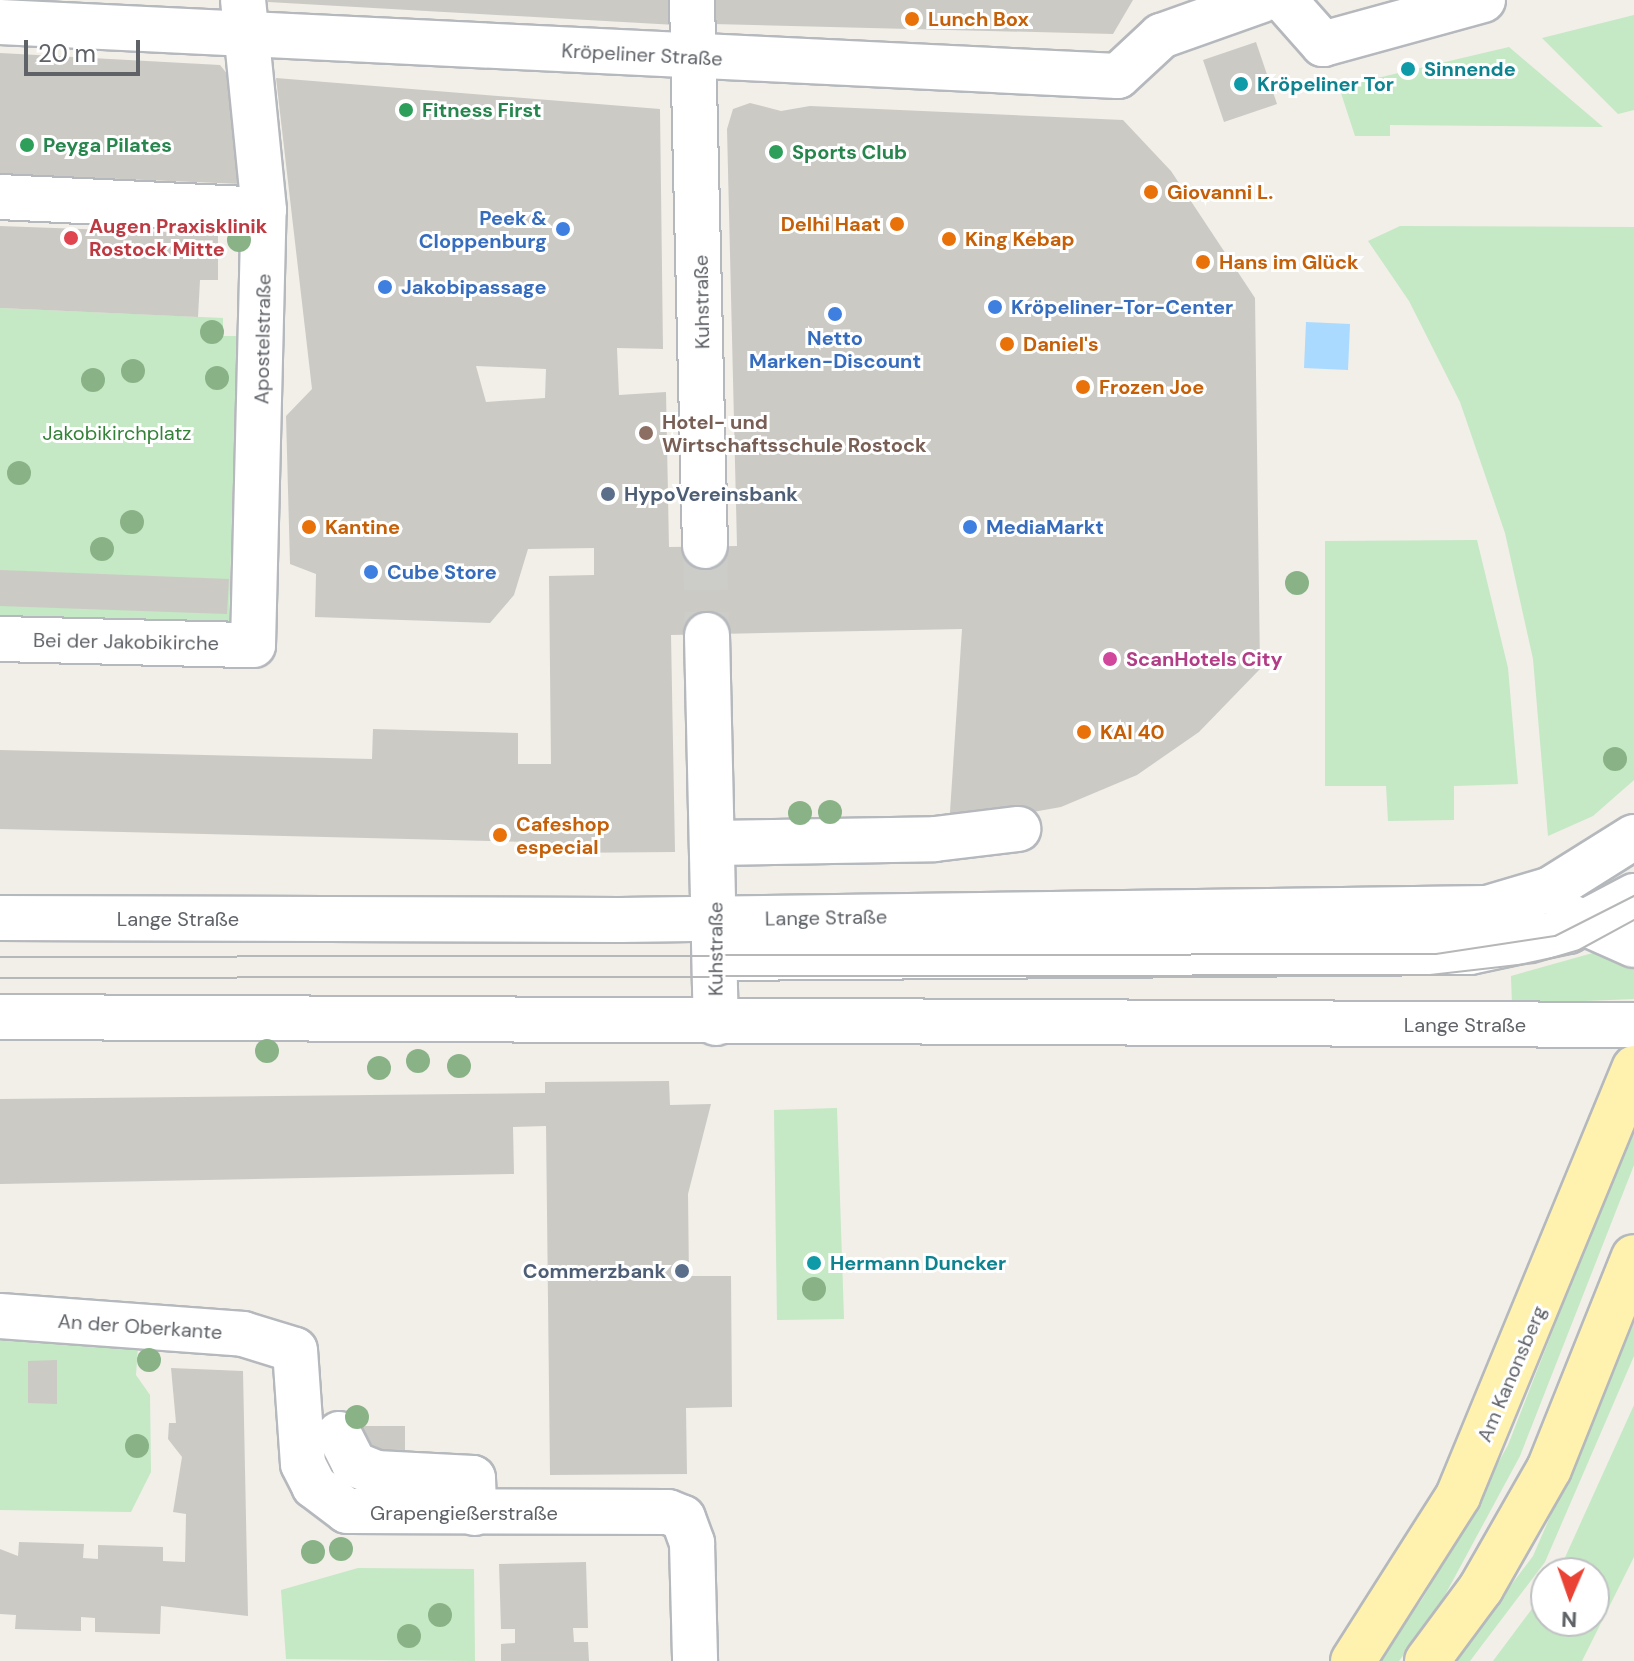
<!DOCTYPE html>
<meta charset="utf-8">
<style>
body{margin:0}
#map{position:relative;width:1634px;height:1661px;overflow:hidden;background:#f1efe8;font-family:"DM Sans",sans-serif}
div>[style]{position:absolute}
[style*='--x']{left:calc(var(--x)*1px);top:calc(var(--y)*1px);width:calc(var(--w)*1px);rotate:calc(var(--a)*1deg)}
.green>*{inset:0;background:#c5e8c5}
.water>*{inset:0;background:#aadaff}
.building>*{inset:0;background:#cccac5}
.minor-tunnel>*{height:44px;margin-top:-22px;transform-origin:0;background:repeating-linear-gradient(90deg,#ccccc8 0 44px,transparent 0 66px)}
.roads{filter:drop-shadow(2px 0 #b5b8bc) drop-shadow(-2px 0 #b5b8bc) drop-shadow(0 2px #b5b8bc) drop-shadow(0 -2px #b5b8bc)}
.minor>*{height:44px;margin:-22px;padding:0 22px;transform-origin:22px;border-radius:22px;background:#fff}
.major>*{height:44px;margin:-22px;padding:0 22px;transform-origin:22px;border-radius:22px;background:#fff2af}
.tram>*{height:2px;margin:-1px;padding:0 1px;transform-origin:1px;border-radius:1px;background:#b6b7b8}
.trees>*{width:24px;height:24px;margin:-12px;border-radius:50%;background:#89b387}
.dots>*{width:22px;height:22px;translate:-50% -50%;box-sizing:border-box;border:4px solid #fff;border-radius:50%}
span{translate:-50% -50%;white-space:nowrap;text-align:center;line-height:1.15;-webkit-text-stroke:6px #fff;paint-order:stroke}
.food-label{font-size:20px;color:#c56008;font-weight:700}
.left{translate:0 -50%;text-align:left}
.right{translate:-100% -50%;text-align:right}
.street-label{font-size:20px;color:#5f6368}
.culture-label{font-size:20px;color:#0d838f;font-weight:700}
.leisure-label{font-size:20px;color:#27864d;font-weight:700}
.shop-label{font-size:20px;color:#366cbe;font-weight:700}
.health-label{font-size:20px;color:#be3a42;font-weight:700}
.education-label{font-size:20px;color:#785e54;font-weight:700}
.park-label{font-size:20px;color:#348238}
.service-label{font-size:20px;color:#4e5e75;font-weight:700}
.hotel-label{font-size:20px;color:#b23c85;font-weight:700}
.north{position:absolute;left:1530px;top:1557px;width:80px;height:80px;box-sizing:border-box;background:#fff;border:2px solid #bfc1c3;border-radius:50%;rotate:182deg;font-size:22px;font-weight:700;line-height:32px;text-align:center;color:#5f6368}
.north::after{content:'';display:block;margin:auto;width:28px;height:36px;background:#ea4335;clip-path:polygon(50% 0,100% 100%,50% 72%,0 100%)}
.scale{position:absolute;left:24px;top:40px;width:116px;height:36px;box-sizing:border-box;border:4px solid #5f6368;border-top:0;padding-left:10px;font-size:24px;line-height:28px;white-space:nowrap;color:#5f6368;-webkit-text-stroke:6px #fff;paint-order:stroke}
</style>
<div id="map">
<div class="green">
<div style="clip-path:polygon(1634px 15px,1634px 110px,1618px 114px,1542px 38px)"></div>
<div style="clip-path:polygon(1509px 47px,1603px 127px,1390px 125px,1390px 136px,1355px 136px,1339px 87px)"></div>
<div style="clip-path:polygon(1400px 226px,1634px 227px,1634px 780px,1593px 816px,1548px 836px,1533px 659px,1505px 533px,1460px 402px,1409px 301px,1368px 241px)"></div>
<div style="clip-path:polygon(0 308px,223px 318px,223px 336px,237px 336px,229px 624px,0 616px)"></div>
<div style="clip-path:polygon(1477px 540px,1508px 668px,1518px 784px,1454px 786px,1454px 820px,1388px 821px,1386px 786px,1325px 786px,1325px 541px)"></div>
<div style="clip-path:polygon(1607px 949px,1634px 967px,1634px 999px,1512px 1004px,1511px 976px)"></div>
<div style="clip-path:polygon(837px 1108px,844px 1319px,777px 1320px,774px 1110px)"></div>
<div style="clip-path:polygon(1634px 1123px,1634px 1165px,1520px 1456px,1438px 1608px,1399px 1661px,1378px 1661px,1423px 1598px,1508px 1445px)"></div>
<div style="clip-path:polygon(1634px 1323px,1634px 1356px,1545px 1562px,1470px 1661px,1454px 1661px,1533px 1556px)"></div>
<div style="clip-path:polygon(0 1339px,138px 1346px,136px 1375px,150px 1395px,151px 1472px,131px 1512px,0 1510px)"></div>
<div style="clip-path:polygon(1634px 1405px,1634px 1557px,1582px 1661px,1493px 1661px,1546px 1590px,1546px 1621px,1594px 1621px,1594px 1573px,1558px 1573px)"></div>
<div style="clip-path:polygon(358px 1568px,474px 1569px,475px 1661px,286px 1659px,281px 1590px)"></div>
</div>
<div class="water">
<div style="clip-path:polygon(1306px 322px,1350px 324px,1348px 370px,1304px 368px)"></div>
</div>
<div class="building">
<div style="clip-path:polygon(675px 0,676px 25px,268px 2px,268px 0)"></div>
<div style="clip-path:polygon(711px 0,1133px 0,1113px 34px,713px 24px)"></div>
<div style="clip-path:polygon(1256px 42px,1277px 104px,1224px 122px,1203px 60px)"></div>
<div style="clip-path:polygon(0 53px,220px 65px,233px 81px,241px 184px,0 174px)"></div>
<div style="clip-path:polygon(evenodd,276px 78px,660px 109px,663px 349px,617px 348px,619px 395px,666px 392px,669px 547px,737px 546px,727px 129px,733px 109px,750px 103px,781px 111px,810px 106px,1123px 120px,1171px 171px,1255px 298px,1260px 669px,1199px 732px,1137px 775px,1061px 807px,949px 827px,962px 629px,671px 635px,675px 852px,555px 853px,531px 842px,0 829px,0 750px,372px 759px,373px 729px,518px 733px,518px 764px,551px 764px,549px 576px,594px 575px,594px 548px,528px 549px,514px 595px,490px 623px,315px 617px,316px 574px,290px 564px,286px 416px,312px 389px,276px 78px,476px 366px,546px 369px,545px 398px,486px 402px,476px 366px)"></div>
<div style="clip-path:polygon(0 226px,218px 234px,218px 280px,200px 280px,198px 317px,0 308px)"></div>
<div style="clip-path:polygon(0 570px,229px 579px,227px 614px,0 606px)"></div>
<div style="clip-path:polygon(669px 1081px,670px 1105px,711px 1104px,688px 1194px,689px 1276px,731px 1276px,732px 1407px,686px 1408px,687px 1474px,550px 1475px,546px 1126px,513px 1127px,514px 1174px,0 1184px,0 1099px,545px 1093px,545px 1082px)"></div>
<div style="clip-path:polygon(57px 1360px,57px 1404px,28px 1403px,28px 1361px)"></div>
<div style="clip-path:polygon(171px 1368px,243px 1371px,248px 1616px,161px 1606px,160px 1634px,95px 1632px,95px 1618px,81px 1617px,81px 1631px,15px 1629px,16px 1615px,0 1614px,0 1549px,18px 1556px,19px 1542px,84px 1544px,83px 1558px,98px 1559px,98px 1545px,163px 1547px,163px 1561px,185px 1562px,186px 1514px,173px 1512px,182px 1457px,168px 1439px,169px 1423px,176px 1423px)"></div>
<div style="clip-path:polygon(349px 1426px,405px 1426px,405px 1456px,370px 1456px)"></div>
<div style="clip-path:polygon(586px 1562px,588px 1628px,573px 1628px,574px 1642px,588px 1642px,589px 1661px,501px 1661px,501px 1644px,515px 1643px,515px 1629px,501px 1629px,499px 1564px)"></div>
</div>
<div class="minor-tunnel">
<div style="--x:705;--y:546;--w:89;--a:88.7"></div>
</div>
<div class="roads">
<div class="minor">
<div style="--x:692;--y:0;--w:546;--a:88.64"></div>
<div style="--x:1284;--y:0;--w:59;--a:48.4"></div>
<div style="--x:1323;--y:44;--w:166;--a:-15.4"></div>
<div style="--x:0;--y:22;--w:1119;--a:2.77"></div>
<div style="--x:1118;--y:76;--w:59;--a:-42.9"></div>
<div style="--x:1161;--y:36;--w:107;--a:-19.6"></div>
<div style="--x:0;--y:197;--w:264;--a:2.8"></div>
<div style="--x:707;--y:635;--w:388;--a:88.7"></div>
<div style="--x:0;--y:639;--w:253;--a:1.4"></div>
<div style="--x:253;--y:645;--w:435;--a:-88.6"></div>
<div style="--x:264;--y:210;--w:211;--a:-95.7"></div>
<div style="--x:715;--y:843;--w:220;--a:-1"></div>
<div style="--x:935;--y:839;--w:84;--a:-6.9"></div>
<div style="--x:1569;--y:916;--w:71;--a:24"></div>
<div style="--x:0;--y:918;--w:620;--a:0.18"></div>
<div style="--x:620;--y:920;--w:867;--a:-0.79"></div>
<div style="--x:1487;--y:908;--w:67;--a:-16.5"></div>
<div style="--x:1551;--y:889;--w:98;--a:-32.1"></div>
<div style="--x:716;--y:958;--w:754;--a:-0.46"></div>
<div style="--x:1470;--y:952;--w:100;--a:-12.1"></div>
<div style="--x:1568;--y:931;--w:75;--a:-27.9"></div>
<div style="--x:0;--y:1017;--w:1634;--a:0.28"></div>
<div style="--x:0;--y:1316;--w:244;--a:4.2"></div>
<div style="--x:243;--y:1334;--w:54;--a:17.1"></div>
<div style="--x:295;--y:1350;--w:114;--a:86"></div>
<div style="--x:303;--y:1464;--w:25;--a:63"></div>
<div style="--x:314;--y:1486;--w:41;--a:37.1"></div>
<div style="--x:347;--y:1511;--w:321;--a:0.2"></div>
<div style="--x:668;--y:1512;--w:16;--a:22"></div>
<div style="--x:683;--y:1518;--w:27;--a:70"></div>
<div style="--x:692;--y:1543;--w:118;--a:88.5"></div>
<div style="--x:339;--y:1434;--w:34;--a:63"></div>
<div style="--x:354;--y:1464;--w:24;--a:22"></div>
<div style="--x:376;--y:1473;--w:97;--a:3"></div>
<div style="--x:473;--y:1478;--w:35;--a:88"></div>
</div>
<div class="major">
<div style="--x:1353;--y:1661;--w:196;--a:-57.5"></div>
<div style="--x:1458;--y:1496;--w:463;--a:-67.6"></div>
<div style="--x:1427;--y:1661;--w:91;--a:-53.5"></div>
<div style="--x:1481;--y:1588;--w:137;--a:-60.3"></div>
<div style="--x:1549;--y:1469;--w:228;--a:-68.2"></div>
</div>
</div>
<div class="tram">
<div style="--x:0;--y:957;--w:1436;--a:-0.12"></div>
<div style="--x:1436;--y:954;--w:120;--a:-8.6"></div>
<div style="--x:1555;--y:936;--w:89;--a:-26.9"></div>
<div style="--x:0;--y:978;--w:1430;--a:-0.12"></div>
<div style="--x:1430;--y:975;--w:106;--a:-6.5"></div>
<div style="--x:1535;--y:963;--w:46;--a:-16.5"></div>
<div style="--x:1579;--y:950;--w:63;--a:-28.6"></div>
</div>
<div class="trees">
<div style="left:239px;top:240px"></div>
<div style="left:212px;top:332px"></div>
<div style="left:133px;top:371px"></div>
<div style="left:217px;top:378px"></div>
<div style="left:93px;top:380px"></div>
<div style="left:19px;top:473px"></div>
<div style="left:132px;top:522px"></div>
<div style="left:102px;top:549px"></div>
<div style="left:1297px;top:583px"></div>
<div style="left:1615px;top:759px"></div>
<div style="left:830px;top:812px"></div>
<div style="left:800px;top:813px"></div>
<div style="left:267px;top:1051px"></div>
<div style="left:418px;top:1061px"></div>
<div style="left:459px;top:1066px"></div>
<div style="left:379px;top:1068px"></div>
<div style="left:814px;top:1289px"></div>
<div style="left:149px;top:1360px"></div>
<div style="left:357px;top:1417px"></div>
<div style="left:137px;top:1446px"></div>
<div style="left:341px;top:1549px"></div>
<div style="left:313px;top:1552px"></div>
<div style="left:440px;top:1615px"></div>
<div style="left:409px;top:1636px"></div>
</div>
<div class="dots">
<div style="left:912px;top:19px;background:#e8710a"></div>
<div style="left:1408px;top:69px;background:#0f9aa8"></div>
<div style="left:1241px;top:84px;background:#0f9aa8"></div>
<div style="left:406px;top:110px;background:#2e9e5b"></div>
<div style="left:27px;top:145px;background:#2e9e5b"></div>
<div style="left:776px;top:152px;background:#2e9e5b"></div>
<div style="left:1151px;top:192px;background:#e8710a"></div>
<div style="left:897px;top:224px;background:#e8710a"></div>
<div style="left:563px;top:229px;background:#3f7fe0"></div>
<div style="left:71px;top:238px;background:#e0444e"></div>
<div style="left:949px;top:239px;background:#e8710a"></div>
<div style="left:1203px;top:262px;background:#e8710a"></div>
<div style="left:385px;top:287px;background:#3f7fe0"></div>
<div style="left:995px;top:307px;background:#3f7fe0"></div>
<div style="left:835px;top:314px;background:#3f7fe0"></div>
<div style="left:1007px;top:344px;background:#e8710a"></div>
<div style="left:1083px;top:387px;background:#e8710a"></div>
<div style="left:646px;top:433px;background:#8d6e63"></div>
<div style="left:608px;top:494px;background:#5c6f8a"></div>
<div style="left:309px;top:527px;background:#e8710a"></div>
<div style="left:970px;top:527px;background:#3f7fe0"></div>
<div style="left:371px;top:572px;background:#3f7fe0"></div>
<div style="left:1110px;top:659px;background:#d1479c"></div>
<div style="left:1084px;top:732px;background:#e8710a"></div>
<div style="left:500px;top:835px;background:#e8710a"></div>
<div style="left:814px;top:1263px;background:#0f9aa8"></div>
<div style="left:682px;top:1271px;background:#5c6f8a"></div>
</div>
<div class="food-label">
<span class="left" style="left:928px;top:19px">Lunch Box</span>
<span class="left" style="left:1167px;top:192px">Giovanni L.</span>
<span class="right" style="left:881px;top:224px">Delhi Haat</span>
<span class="left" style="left:965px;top:239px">King Kebap</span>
<span class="left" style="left:1219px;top:262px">Hans im Glück</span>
<span class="left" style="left:1023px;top:344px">Daniel's</span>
<span class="left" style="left:1099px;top:387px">Frozen Joe</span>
<span class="left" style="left:325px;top:527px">Kantine</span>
<span class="left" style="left:1100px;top:732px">KAI 40</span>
<span class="left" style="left:516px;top:836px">Cafeshop<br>especial</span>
</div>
<div class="street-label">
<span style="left:642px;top:55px;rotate:3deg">Kröpeliner Straße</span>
<span style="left:702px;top:302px;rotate:-91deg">Kuhstraße</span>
<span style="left:263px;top:339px;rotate:-89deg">Apostelstraße</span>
<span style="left:126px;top:642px;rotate:1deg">Bei der Jakobikirche</span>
<span style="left:826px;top:918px;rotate:-1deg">Lange Straße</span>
<span style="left:178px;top:919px">Lange Straße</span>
<span style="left:716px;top:949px;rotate:-90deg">Kuhstraße</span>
<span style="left:1465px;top:1025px">Lange Straße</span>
<span style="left:140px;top:1327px;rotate:4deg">An der Oberkante</span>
<span style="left:1512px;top:1374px;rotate:-67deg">Am Kanonsberg</span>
<span style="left:464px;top:1513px">Grapengießerstraße</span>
</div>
<div class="culture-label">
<span class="left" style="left:1424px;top:69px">Sinnende</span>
<span class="left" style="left:1257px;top:84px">Kröpeliner Tor</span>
<span class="left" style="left:830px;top:1263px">Hermann Duncker</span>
</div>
<div class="leisure-label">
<span class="left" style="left:422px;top:110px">Fitness First</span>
<span class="left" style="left:43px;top:145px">Peyga Pilates</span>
<span class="left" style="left:792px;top:152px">Sports Club</span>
</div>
<div class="shop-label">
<span class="right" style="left:547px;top:230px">Peek &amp;<br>Cloppenburg</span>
<span class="left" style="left:401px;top:287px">Jakobipassage</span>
<span class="left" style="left:1011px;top:307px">Kröpeliner-Tor-Center</span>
<span style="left:835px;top:350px">Netto<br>Marken-Discount</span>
<span class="left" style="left:986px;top:527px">MediaMarkt</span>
<span class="left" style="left:387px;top:572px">Cube Store</span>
</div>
<div class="health-label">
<span class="left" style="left:89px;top:238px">Augen Praxisklinik<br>Rostock Mitte</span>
</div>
<div class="education-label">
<span class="left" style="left:662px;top:434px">Hotel- und<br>Wirtschaftsschule Rostock</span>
</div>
<div class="park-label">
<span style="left:117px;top:433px">Jakobikirchplatz</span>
</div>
<div class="service-label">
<span class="left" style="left:624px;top:494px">HypoVereinsbank</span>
<span class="right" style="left:666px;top:1271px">Commerzbank</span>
</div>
<div class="hotel-label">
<span class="left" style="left:1126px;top:659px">ScanHotels City</span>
</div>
<div class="north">N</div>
<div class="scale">20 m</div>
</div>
